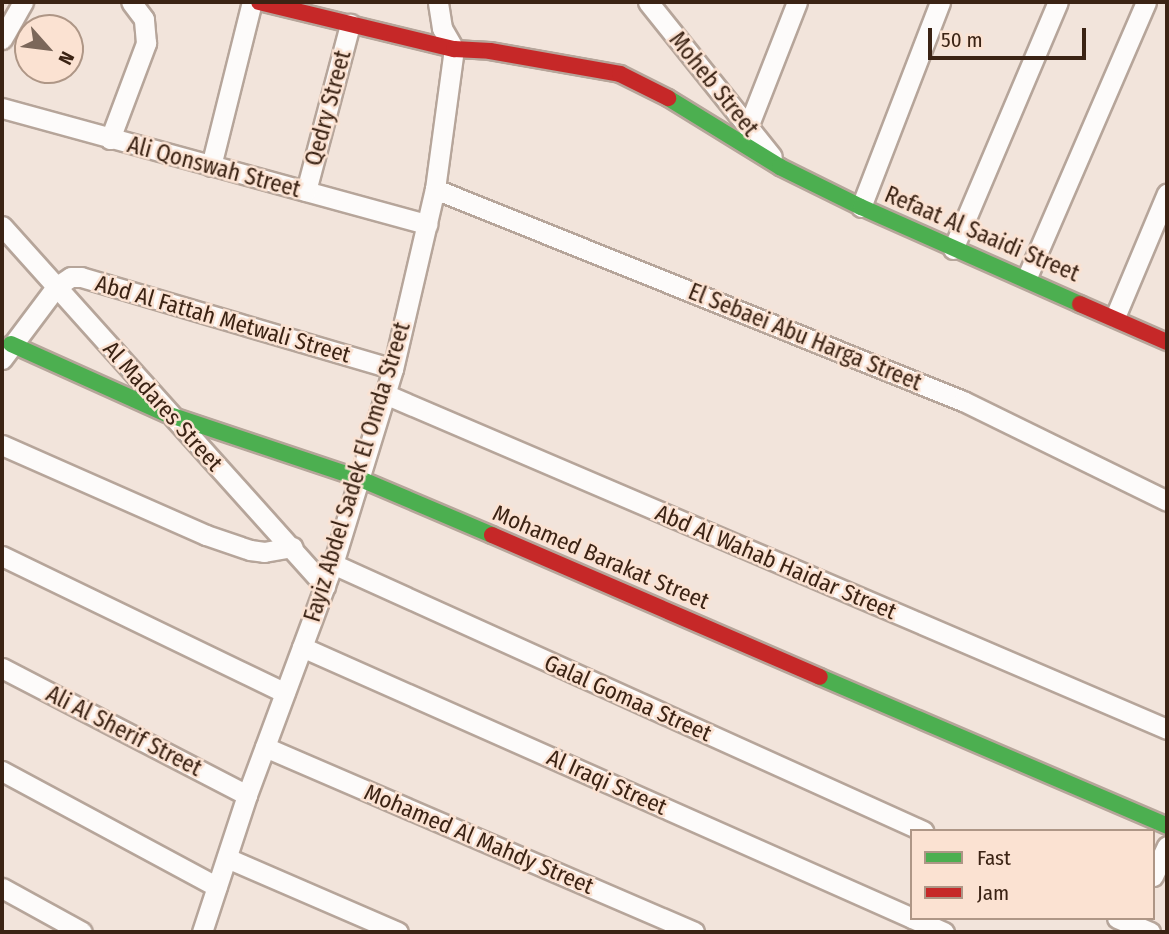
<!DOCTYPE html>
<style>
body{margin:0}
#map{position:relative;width:1169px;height:934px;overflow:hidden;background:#f2e4db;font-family:"Fira Sans Condensed",sans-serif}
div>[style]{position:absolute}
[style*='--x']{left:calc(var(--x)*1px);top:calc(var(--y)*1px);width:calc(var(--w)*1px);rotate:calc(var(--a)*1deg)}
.roads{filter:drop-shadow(2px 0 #b6a59a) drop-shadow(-2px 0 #b6a59a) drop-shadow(0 2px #b6a59a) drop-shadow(0 -2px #b6a59a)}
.street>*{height:19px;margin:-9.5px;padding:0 9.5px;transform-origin:9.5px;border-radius:9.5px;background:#fdfbfa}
.fast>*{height:16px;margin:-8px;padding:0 8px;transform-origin:8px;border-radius:8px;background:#4caf50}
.jam>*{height:16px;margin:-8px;padding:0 8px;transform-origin:8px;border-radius:8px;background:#c62828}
span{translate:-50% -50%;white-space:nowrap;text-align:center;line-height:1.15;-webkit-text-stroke:5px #fbe2d2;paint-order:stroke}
.street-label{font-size:23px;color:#3b2314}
.frame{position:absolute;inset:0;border:4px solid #3b2314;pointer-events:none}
.legend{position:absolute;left:910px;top:829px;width:245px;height:91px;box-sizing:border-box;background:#fbe2d2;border:2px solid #ae9686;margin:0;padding:9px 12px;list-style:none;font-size:21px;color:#3b2314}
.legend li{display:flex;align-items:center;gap:14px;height:35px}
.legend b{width:35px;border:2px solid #ae9686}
.north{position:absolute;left:14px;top:14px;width:70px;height:70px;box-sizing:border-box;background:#fbe2d2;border:2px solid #ae9686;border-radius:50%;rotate:118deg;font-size:19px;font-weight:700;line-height:28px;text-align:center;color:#3b2314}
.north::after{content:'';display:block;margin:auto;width:24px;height:32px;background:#7b675a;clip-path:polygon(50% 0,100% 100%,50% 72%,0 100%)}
.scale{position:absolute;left:928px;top:28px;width:158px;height:32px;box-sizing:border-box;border:4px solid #3b2314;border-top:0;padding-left:9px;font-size:21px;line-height:24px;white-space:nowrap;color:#3b2314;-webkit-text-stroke:5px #fbe2d2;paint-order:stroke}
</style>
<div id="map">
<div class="roads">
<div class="street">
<div style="--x:648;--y:2;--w:198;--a:51.3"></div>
<div style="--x:2;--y:39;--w:43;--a:-60.4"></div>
<div style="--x:2;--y:108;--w:441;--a:15.3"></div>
<div style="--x:748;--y:127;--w:134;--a:-68.6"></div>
<div style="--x:110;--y:139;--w:103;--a:-69.4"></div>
<div style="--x:146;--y:43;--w:24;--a:-95"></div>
<div style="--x:144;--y:19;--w:21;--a:-127"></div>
<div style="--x:211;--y:166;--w:169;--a:-76"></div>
<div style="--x:435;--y:189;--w:569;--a:21.88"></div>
<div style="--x:963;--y:401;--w:227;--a:26.1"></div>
<div style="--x:306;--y:191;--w:173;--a:-75.2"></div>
<div style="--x:861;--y:207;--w:220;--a:-68.9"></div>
<div style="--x:2;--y:226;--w:484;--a:48.1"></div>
<div style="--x:953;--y:249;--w:268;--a:-67"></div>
<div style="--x:1027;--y:277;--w:300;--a:-66.6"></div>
<div style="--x:1115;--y:317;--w:134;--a:-67.2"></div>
<div style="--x:2;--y:359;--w:90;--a:-53.1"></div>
<div style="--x:56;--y:287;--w:18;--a:-34"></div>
<div style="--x:71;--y:277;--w:10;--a:0"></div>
<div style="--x:81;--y:277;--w:325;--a:16.4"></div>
<div style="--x:385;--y:394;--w:851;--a:23.19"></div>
<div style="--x:2;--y:445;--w:223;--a:23.8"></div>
<div style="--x:206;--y:535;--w:46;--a:18.8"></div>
<div style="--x:250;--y:550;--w:14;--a:8"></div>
<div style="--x:264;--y:552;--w:29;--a:-10"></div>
<div style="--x:2;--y:556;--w:314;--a:25.8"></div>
<div style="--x:333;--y:564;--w:648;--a:24.35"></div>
<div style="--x:302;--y:647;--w:667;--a:23.95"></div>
<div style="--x:2;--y:668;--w:276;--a:27.4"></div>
<div style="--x:265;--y:747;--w:467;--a:23.3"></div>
<div style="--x:2;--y:771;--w:244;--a:28.3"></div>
<div style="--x:227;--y:858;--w:186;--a:23.4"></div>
<div style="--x:1153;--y:876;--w:33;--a:-65"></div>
<div style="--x:2;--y:888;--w:91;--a:28.8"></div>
<div style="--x:912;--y:918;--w:35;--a:24"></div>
<div style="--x:1117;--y:918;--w:36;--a:23"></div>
<div style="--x:202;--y:932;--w:144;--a:-71.8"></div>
<div style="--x:247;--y:795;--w:246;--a:-69.6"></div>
<div style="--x:333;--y:564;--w:204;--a:-72.9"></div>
<div style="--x:393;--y:369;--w:185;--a:-76.9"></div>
<div style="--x:435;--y:189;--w:141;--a:-82.3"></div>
<div style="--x:454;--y:49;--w:24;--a:-120"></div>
<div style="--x:442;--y:28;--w:26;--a:-99"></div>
</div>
<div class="fast">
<div style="--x:668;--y:98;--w:132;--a:31.6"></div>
<div style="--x:780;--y:167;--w:90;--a:26.3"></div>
<div style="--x:861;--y:207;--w:240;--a:23.9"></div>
<div style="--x:11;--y:344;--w:171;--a:24.2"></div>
<div style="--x:167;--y:414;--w:201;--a:18.5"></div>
<div style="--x:358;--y:478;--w:146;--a:23"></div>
<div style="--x:820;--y:677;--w:378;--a:23.2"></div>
</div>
<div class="jam">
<div style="--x:259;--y:2;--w:201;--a:13.6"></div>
<div style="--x:454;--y:49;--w:36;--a:3"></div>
<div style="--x:490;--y:51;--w:132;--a:10"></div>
<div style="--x:620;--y:74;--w:54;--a:26.6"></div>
<div style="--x:1080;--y:304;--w:95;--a:23.6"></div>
<div style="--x:492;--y:535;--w:357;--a:23.4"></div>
</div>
</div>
<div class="street-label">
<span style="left:714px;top:84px;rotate:51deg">Moheb Street</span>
<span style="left:328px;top:108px;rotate:-75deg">Qedry Street</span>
<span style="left:214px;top:167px;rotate:15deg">Ali Qonswah Street</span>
<span style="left:982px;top:234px;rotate:23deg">Refaat Al Saaidi Street</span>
<span style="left:223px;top:319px;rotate:16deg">Abd Al Fattah Metwali Street</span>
<span style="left:805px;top:337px;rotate:22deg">El Sebaei Abu Harga Street</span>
<span style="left:163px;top:406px;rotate:48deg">Al Madares Street</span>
<span style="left:357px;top:472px;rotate:-73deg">Fayiz Abdel Sadek El Omda Street</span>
<span style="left:601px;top:557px;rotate:23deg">Mohamed Barakat Street</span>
<span style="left:776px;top:562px;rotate:23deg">Abd Al Wahab Haidar Street</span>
<span style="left:628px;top:698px;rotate:24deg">Galal Gomaa Street</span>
<span style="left:124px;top:731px;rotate:27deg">Ali Al Sherif Street</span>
<span style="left:607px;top:782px;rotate:24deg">Al Iraqi Street</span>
<span style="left:479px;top:839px;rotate:23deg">Mohamed Al Mahdy Street</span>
</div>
<div class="frame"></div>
<ul class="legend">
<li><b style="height:9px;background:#4caf50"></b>Fast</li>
<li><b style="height:9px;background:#c62828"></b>Jam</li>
</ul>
<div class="north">N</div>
<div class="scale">50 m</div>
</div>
